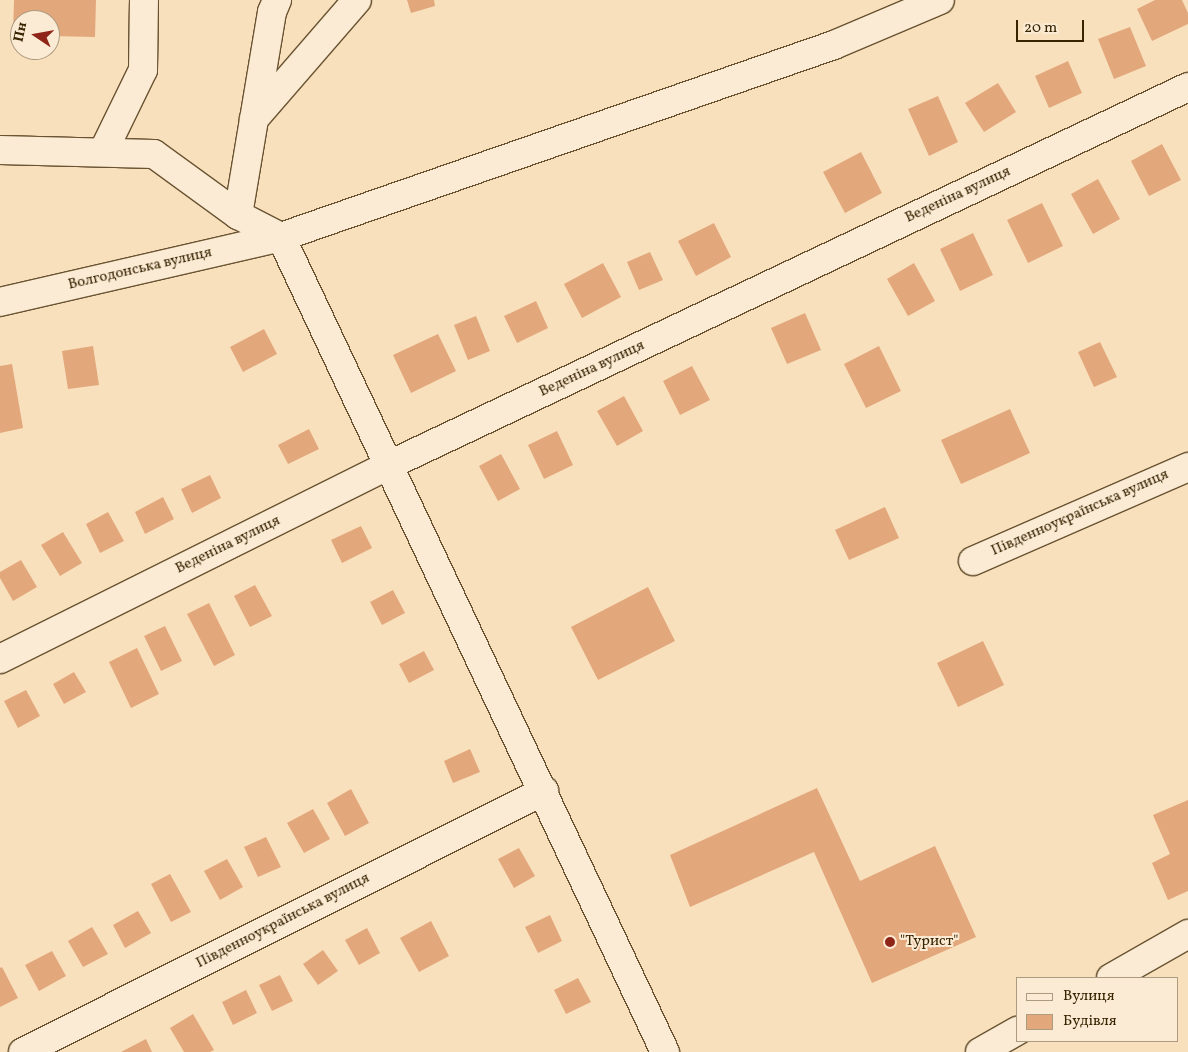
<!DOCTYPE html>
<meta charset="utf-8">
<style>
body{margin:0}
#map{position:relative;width:1188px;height:1052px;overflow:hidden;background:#f9e0bd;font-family:Vollkorn,serif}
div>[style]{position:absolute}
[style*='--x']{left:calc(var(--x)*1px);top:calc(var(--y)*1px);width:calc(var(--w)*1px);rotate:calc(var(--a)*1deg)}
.building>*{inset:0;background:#e3a77c}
.roads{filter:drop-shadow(1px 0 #695331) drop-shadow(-1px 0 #695331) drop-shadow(0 1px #695331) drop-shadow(0 -1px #695331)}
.minor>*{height:28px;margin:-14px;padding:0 14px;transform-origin:14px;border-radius:14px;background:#fbebd4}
.dots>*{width:14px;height:14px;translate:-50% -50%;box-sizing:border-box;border:2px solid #fbebd4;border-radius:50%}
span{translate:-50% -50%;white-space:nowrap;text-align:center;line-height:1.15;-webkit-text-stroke:4px #fbebd4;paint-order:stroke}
.street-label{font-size:15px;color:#392402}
.poi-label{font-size:15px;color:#392402}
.left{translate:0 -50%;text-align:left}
.legend{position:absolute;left:1016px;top:977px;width:162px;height:65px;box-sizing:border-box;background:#fbebd4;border:1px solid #ad9b80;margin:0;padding:6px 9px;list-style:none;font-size:15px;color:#392402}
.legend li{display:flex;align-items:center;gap:10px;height:25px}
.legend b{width:25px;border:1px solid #ad9b80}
.north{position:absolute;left:10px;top:10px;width:50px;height:50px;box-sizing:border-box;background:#fbebd4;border:1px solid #ad9b80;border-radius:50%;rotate:282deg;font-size:14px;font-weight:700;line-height:20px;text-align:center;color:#392402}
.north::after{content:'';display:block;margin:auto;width:18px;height:22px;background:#8f2418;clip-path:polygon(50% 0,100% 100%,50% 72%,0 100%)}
.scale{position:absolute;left:1016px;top:20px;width:68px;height:22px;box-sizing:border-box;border:2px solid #392402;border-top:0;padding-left:6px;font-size:15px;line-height:18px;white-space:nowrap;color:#392402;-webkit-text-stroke:4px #fbebd4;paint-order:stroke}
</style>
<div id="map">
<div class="building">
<div style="clip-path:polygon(14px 0,96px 0,95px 37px,50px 36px,50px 20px,20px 20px,20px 35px,13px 35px)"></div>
<div style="clip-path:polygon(407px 0,434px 0,435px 6px,411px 13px)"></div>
<div style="clip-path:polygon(1155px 0,1182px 0,1188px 13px,1188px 24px,1152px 41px,1137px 9px)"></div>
<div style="clip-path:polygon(1130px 27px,1146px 66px,1114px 79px,1098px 39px)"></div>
<div style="clip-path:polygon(1068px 61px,1082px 93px,1049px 108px,1035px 76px)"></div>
<div style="clip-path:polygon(998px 83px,1016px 112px,984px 132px,965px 103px)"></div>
<div style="clip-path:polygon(938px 96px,958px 142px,929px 156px,908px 109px)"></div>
<div style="clip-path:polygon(1162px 144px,1181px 180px,1149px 196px,1131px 161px)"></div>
<div style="clip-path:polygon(861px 152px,882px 193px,845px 213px,823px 172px)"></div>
<div style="clip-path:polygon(1098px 179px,1120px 219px,1093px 234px,1071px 194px)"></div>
<div style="clip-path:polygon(1042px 203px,1063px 246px,1028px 263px,1007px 220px)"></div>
<div style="clip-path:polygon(714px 223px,731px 257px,696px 276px,678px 241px)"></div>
<div style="clip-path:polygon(973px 233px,993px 275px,960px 291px,940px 249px)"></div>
<div style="clip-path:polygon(650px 252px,663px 280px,639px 290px,627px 262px)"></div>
<div style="clip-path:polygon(603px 263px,621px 297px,582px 318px,564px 284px)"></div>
<div style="clip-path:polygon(914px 263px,935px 301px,908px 316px,887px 279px)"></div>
<div style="clip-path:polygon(536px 301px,548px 328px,517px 343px,504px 316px)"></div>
<div style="clip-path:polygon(805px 313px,821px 350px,787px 364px,771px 328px)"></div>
<div style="clip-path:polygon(476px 316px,490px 351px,468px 360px,454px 325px)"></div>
<div style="clip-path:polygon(264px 329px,277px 354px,243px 372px,230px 347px)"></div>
<div style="clip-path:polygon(438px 334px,456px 371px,411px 393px,393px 355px)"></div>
<div style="clip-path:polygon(1100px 342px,1117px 377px,1094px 387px,1078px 352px)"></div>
<div style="clip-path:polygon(93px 346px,99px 385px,68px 389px,62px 351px)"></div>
<div style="clip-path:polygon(879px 346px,901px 391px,866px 408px,844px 364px)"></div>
<div style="clip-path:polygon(12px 364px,23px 428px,0 433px,0 366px)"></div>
<div style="clip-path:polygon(692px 366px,710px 400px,680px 415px,663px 381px)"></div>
<div style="clip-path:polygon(624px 396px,643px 431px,617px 446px,597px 411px)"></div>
<div style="clip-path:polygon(1010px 409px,1030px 453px,961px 484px,941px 440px)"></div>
<div style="clip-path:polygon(309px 429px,319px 449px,288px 464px,278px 445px)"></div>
<div style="clip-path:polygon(557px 431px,573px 465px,544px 479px,528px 445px)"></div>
<div style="clip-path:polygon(501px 454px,520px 489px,498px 501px,479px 466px)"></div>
<div style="clip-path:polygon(210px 475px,221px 498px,192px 513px,181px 489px)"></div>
<div style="clip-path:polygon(163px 497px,174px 519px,145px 534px,135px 512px)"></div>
<div style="clip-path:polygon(885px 507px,899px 538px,849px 560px,835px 530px)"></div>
<div style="clip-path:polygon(108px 512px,124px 541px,100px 553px,86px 524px)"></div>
<div style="clip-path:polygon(361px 526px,372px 548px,342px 563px,331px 540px)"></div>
<div style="clip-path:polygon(63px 532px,82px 563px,60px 576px,41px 545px)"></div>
<div style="clip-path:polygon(21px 560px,37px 587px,13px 601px,0 578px,0 572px)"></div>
<div style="clip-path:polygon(255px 585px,272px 616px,250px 627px,234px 596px)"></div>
<div style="clip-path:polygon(648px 587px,675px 641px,598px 680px,571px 627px)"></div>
<div style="clip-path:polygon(393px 590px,405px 613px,382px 625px,370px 602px)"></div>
<div style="clip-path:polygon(209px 603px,235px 655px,214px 666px,187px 614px)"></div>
<div style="clip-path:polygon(165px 626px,182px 661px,161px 671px,144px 636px)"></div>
<div style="clip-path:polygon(983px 641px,1004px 685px,958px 707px,937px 663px)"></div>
<div style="clip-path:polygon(137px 648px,159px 694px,131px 708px,109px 662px)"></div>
<div style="clip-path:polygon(424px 651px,434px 670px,409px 683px,399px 664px)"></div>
<div style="clip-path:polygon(74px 672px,86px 692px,64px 704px,53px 684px)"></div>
<div style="clip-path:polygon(26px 690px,40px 716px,18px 728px,4px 701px)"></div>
<div style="clip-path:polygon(470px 749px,480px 772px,453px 783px,444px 761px)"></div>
<div style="clip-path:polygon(817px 788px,860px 881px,935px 846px,976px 937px,872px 983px,814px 852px,690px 907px,670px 855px)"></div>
<div style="clip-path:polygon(351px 789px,369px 823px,345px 836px,327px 803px)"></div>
<div style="clip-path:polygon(1188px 800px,1188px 891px,1168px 900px,1152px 863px,1170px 854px,1153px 815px)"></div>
<div style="clip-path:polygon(313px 809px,330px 839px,304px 853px,287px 823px)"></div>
<div style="clip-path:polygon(266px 837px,281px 867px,258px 877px,244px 847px)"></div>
<div style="clip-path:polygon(519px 848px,535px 876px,514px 888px,498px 859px)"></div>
<div style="clip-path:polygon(227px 859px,243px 887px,220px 900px,204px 871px)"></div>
<div style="clip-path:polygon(170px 874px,191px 912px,171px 922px,151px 884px)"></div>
<div style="clip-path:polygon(138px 911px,151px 933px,125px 948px,113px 925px)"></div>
<div style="clip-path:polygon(550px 915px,562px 941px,538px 953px,525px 927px)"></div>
<div style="clip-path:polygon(431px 921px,449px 956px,419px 972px,400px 938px)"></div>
<div style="clip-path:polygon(92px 927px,108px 954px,83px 967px,68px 941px)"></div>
<div style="clip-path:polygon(367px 928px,380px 953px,359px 965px,345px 940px)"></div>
<div style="clip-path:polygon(323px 950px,338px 971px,318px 985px,303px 964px)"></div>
<div style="clip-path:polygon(52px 951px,66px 976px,39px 991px,25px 965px)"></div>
<div style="clip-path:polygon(2px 967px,18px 998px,0 1007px,0 968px)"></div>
<div style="clip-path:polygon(280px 975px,293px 1001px,272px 1011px,259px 985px)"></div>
<div style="clip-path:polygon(578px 978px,591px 1002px,566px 1014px,554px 990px)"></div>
<div style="clip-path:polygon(246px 990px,257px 1013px,233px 1025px,222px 1002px)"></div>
<div style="clip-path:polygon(193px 1014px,214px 1050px,210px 1052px,184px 1052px,170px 1028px)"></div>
<div style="clip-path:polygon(146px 1039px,152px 1052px,121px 1052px)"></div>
</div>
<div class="roads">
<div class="minor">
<div style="--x:254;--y:119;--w:157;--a:-49.1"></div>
<div style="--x:0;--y:150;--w:154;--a:1.5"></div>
<div style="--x:154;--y:154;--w:104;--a:36"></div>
<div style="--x:238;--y:215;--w:48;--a:27.1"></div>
<div style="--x:281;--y:237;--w:901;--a:64.77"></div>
<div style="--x:103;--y:152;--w:91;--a:-64"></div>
<div style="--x:143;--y:70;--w:70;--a:-89.2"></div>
<div style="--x:238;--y:215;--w:206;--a:-80.5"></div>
<div style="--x:272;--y:12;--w:13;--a:-67"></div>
<div style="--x:0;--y:302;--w:288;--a:-13"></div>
<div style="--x:281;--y:237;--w:585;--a:-19.15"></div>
<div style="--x:834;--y:45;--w:115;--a:-23"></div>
<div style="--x:973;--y:561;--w:235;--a:-23.6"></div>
<div style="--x:0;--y:659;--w:432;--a:-26.5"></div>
<div style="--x:387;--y:466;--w:886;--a:-25.32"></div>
<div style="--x:1111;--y:978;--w:89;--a:-29.7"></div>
<div style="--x:23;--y:1052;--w:583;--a:-26.61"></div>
<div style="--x:980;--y:1052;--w:43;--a:-29.6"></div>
</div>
</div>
<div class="dots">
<div style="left:890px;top:942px;background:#8f2418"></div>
</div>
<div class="street-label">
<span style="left:958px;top:195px;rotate:-25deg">Веденіна вулиця</span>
<span style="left:140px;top:269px;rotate:-13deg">Волгодонська вулиця</span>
<span style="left:592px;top:369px;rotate:-25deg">Веденіна вулиця</span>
<span style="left:1080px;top:513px;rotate:-24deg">Південноукраїнська вулиця</span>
<span style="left:228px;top:545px;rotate:-26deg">Веденіна вулиця</span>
<span style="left:283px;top:921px;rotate:-27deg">Південноукраїнська вулиця</span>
</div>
<div class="poi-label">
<span class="left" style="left:900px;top:942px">"Турист"</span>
</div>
<ul class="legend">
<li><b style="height:6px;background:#fbebd4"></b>Вулиця</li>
<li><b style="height:14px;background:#e3a77c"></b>Будівля</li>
</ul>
<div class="north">Пн</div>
<div class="scale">20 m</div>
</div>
